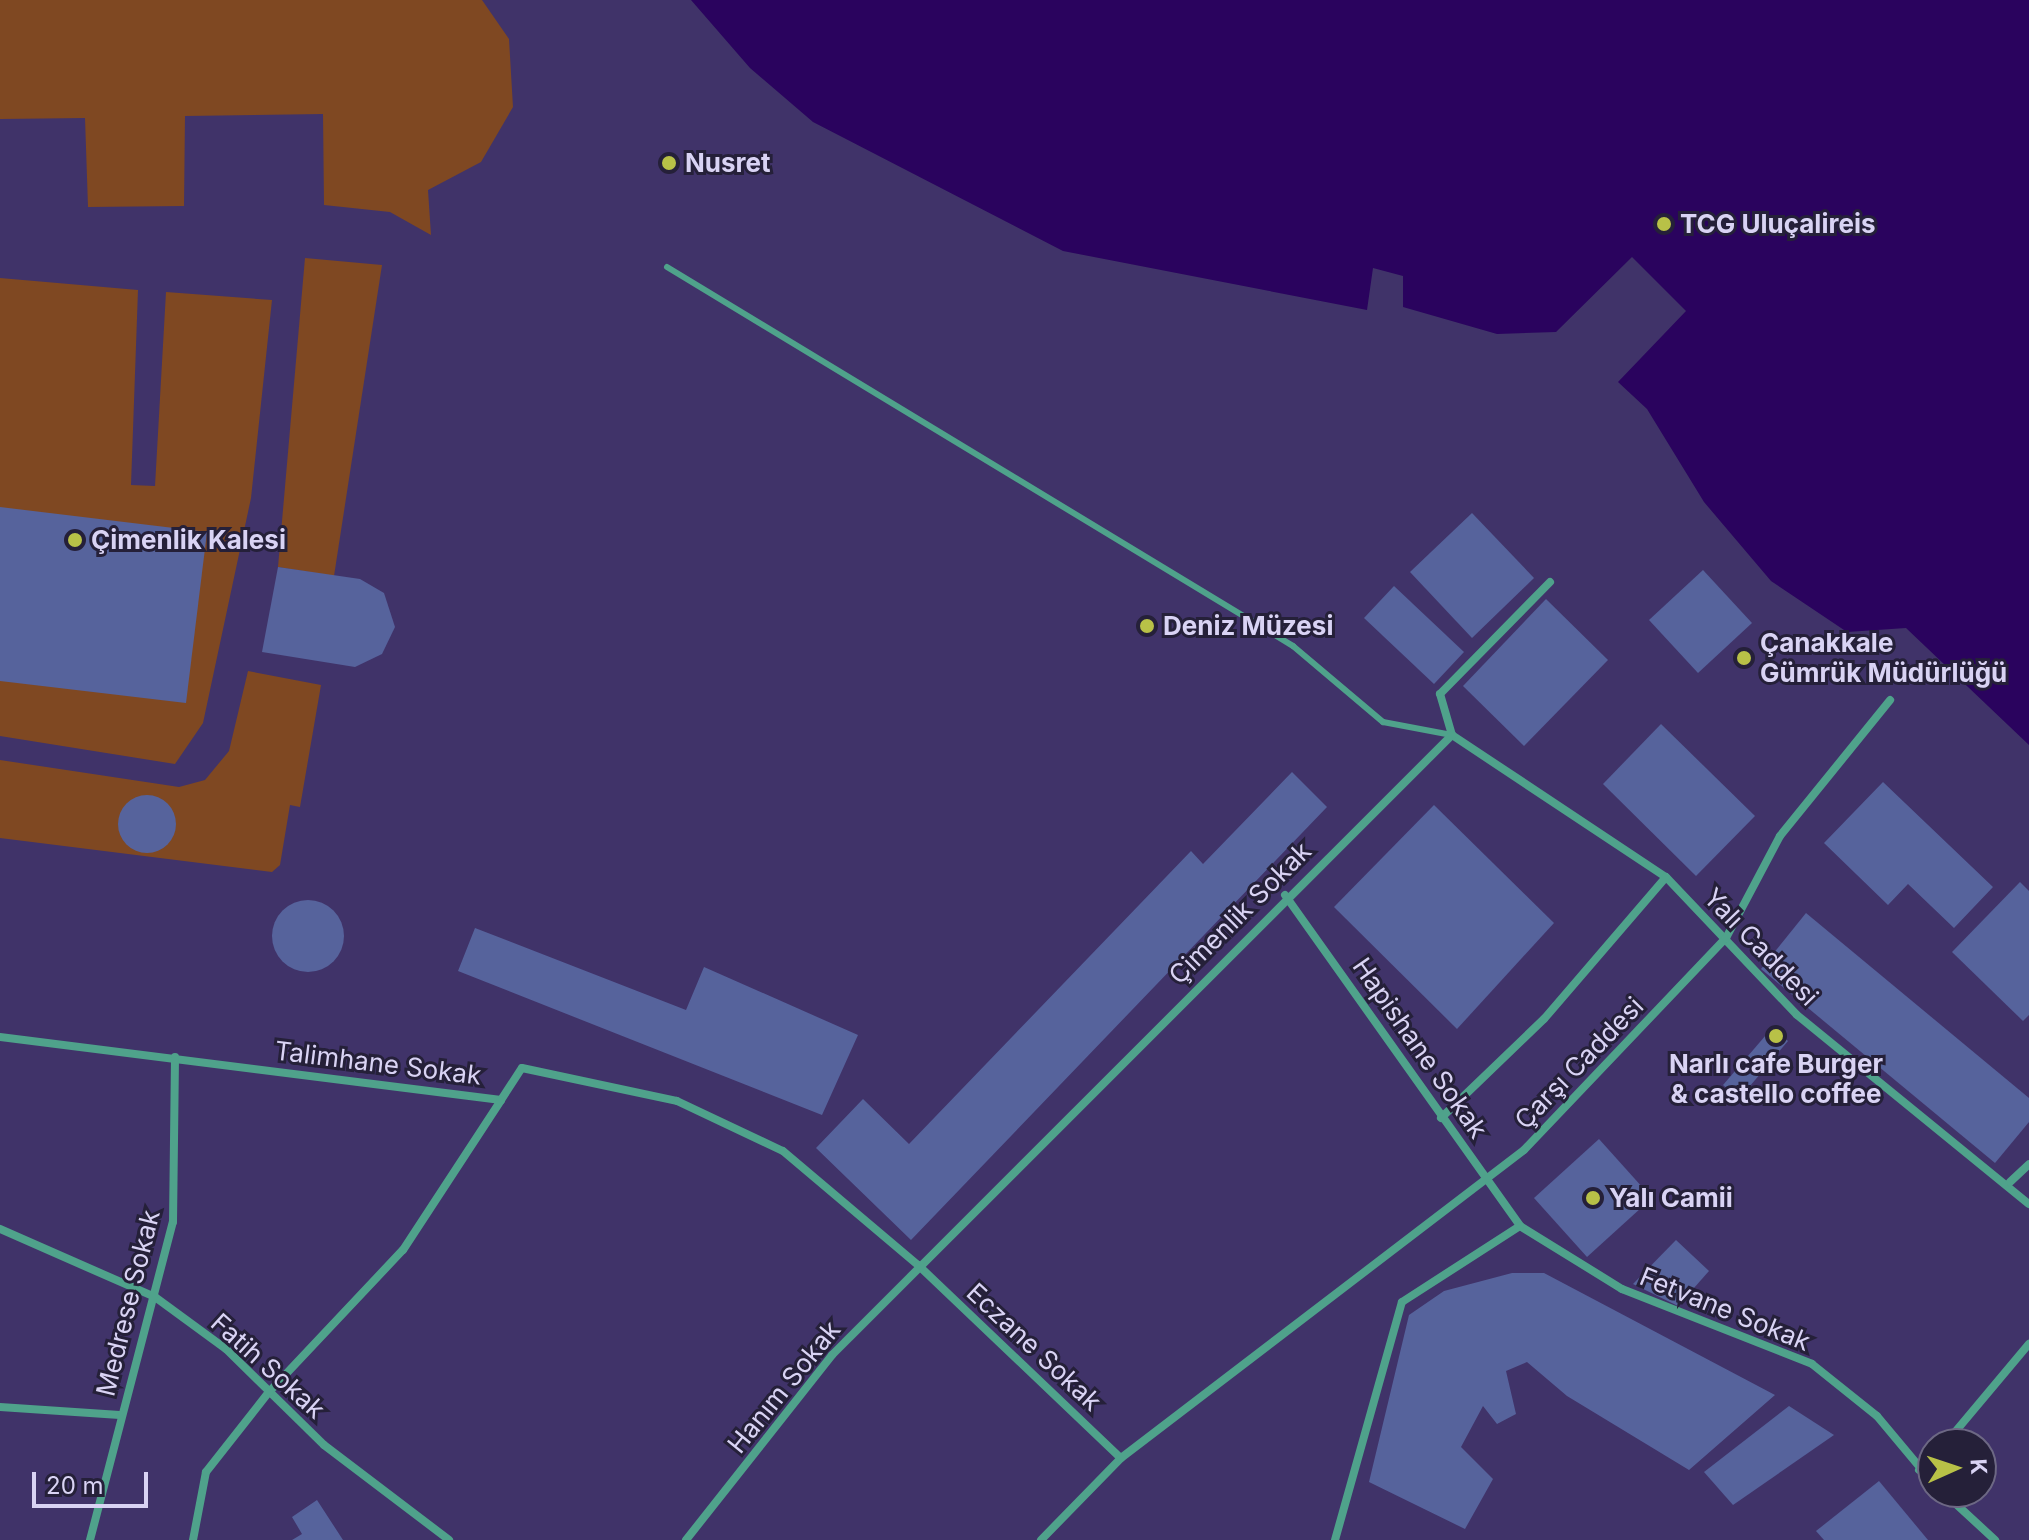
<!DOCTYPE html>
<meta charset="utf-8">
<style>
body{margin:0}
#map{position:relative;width:2029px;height:1540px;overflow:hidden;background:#403369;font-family:Inter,sans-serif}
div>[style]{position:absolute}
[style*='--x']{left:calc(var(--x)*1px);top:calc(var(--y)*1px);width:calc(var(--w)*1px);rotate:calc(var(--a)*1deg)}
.green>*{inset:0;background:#7f4822}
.water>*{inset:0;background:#2a035e}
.building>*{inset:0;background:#56639c}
.round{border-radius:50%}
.lane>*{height:6px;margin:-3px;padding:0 3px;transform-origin:3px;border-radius:3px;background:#4fa28b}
.street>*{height:8px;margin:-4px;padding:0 4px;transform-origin:4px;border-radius:4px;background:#4fa28b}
.dots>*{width:22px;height:22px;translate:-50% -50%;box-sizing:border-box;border:4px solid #252039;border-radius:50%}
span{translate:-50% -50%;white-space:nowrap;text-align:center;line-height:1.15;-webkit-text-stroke:6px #252039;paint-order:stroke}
.poi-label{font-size:26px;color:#d9d3f4;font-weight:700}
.left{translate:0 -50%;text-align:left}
.street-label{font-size:26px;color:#d9d3f4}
.north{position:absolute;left:1917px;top:1428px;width:80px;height:80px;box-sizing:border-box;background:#252039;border:2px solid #6d6884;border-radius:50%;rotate:87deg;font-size:22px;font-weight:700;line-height:32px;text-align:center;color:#d9d3f4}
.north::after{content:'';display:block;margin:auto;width:28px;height:36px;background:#b8c147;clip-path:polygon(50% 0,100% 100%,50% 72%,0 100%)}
.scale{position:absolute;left:32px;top:1472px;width:116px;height:36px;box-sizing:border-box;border:4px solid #d9d3f4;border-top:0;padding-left:10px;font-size:24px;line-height:28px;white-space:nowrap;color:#d9d3f4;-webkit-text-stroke:6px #252039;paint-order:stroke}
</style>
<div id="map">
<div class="green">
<div style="clip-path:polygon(0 0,482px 0,509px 39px,513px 107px,481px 162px,428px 190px,431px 235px,390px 212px,324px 205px,323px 114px,185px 116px,184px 206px,88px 207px,85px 118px,0 119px)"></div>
<div style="clip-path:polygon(305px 258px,382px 265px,334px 576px,278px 567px)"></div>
<div style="clip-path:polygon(0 278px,138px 290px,131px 485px,155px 486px,166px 292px,272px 300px,251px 498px,203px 723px,175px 764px,0 736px)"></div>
<div style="clip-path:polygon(248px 671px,321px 685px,300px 807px,290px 805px,280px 865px,272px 872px,0 838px,0 760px,179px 787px,205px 780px,229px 751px)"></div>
</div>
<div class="water">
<div style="clip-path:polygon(691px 0,2029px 0,2029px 745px,1906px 628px,1847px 632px,1771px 581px,1704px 502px,1647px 409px,1618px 382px,1686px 311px,1632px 257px,1556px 332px,1497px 334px,1403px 307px,1403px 276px,1373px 268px,1367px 310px,1063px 251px,813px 122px,750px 68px)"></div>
</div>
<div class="building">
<div style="clip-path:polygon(0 507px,207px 532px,186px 703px,0 681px)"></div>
<div style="clip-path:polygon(1472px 513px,1534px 578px,1472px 638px,1410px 572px)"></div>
<div style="clip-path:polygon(278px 567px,360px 579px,384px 593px,395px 627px,382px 654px,355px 667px,262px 652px)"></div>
<div style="clip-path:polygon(1703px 570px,1752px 623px,1698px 673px,1649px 620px)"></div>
<div style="clip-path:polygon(1394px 586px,1464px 652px,1434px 684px,1364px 618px)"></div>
<div style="clip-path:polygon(1546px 599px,1608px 660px,1524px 746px,1463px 686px)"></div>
<div style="clip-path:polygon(1661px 724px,1755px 816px,1696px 876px,1603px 784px)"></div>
<div style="clip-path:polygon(1292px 772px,1327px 807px,911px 1240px,816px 1148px,863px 1099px,909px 1144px,1191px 851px,1203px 864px)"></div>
<div style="clip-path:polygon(1883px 782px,1993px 887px,1954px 928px,1908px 884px,1888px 905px,1824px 843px)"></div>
<div class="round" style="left:118px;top:795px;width:58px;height:58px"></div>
<div style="clip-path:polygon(1434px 805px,1554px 923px,1457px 1029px,1334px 907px)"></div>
<div style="clip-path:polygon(2020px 882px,2029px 891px,2029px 1015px,2023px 1021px,1952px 952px)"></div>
<div class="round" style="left:272px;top:900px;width:72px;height:72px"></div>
<div style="clip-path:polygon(1806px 913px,2029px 1098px,2029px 1122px,1995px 1163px,1761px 969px)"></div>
<div style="clip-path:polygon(475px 928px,686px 1010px,704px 967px,858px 1035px,822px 1115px,458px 971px)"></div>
<div style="clip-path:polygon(1772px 1028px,1788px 1041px,1739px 1099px,1723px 1085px)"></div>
<div style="clip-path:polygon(1599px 1139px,1652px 1198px,1587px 1257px,1534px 1198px)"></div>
<div style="clip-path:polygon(1676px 1240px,1709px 1271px,1678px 1306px,1633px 1284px)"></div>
<div style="clip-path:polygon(1512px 1273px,1544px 1273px,1775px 1395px,1689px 1470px,1567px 1396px,1527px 1362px,1506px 1371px,1516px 1414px,1497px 1424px,1483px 1406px,1461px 1447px,1493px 1479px,1465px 1529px,1369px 1482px,1409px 1315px,1444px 1291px)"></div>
<div style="clip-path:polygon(1789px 1406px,1834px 1435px,1733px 1505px,1704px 1472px)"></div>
<div style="clip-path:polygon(1879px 1481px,1928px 1540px,1824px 1540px,1816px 1531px)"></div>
<div style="clip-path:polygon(317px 1500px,343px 1540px,292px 1540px,302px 1534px,292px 1517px)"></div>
</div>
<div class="lane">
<div style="--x:667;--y:267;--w:732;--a:31.19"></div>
<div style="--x:1293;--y:646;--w:118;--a:40.2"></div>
<div style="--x:1383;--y:722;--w:70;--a:10.7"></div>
</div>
<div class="street">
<div style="--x:1452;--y:735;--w:257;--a:33.6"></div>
<div style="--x:1666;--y:877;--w:190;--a:46.5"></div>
<div style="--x:1797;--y:1015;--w:299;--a:39.2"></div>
<div style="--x:1452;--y:735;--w:43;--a:-106.3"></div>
<div style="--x:1440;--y:694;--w:157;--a:-45.5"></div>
<div style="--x:1285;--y:895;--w:406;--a:54.6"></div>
<div style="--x:1520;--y:1226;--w:120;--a:31.7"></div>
<div style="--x:1622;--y:1289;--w:204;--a:21.5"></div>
<div style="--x:1812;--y:1364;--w:83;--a:38.7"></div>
<div style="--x:1877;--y:1416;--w:87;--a:50.1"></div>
<div style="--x:0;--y:1037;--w:505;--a:7.17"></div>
<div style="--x:501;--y:1100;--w:38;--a:-57"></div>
<div style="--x:522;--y:1068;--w:158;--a:12"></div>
<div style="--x:677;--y:1101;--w:117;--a:25.3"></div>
<div style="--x:783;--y:1151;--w:177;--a:40.2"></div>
<div style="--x:918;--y:1265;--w:280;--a:43.6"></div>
<div style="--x:1441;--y:1118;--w:143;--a:-43.9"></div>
<div style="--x:1544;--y:1019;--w:187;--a:-49.3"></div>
<div style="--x:2010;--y:1182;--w:26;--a:-43"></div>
<div style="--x:0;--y:1229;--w:169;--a:23.7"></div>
<div style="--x:155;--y:1297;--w:88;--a:36.2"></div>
<div style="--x:226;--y:1349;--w:137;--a:44.4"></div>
<div style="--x:324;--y:1445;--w:157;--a:37.2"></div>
<div style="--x:0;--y:1407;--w:120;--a:3.8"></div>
<div style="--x:1945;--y:1444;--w:131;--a:-50"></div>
<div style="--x:1919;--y:1470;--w:20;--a:-45"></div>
<div style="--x:1943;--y:1492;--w:71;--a:42.7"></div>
<div style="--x:90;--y:1540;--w:329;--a:-75.4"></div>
<div style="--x:173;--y:1222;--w:165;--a:-89.3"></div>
<div style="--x:193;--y:1540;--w:69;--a:-79.2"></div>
<div style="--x:206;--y:1472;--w:102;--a:-51.8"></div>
<div style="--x:269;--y:1392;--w:195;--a:-46.7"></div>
<div style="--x:403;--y:1250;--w:179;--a:-56.8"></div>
<div style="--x:686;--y:1540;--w:236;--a:-51.7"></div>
<div style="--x:832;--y:1355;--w:877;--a:-45"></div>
<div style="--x:1041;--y:1540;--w:115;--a:-45.7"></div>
<div style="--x:1121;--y:1458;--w:507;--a:-37.39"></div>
<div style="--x:1524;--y:1150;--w:293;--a:-46.4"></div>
<div style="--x:1726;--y:938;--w:115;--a:-62.1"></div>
<div style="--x:1780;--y:836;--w:175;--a:-51"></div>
<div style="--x:1335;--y:1540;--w:247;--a:-74.3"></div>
<div style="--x:1402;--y:1302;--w:140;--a:-32.8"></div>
</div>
<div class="dots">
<div style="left:669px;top:163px;background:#b8c147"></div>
<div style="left:1664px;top:224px;background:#b8c147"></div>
<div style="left:75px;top:540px;background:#b8c147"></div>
<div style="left:1147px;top:626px;background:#b8c147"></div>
<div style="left:1744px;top:658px;background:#b8c147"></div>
<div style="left:1776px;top:1036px;background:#b8c147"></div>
<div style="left:1593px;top:1198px;background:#b8c147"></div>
</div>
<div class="poi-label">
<span class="left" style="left:685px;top:163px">Nusret</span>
<span class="left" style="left:1680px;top:224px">TCG Uluçalireis</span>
<span class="left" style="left:91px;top:540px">Çimenlik Kalesi</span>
<span class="left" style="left:1163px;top:626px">Deniz Müzesi</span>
<span class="left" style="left:1760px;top:658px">Çanakkale<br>Gümrük Müdürlüğü</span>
<span style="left:1776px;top:1079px">Narlı cafe Burger<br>&amp; castello coffee</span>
<span class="left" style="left:1609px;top:1198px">Yalı Camii</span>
</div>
<div class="street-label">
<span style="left:1240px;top:913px;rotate:-45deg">Çimenlik Sokak</span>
<span style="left:1761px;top:947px;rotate:46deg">Yalı Caddesi</span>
<span style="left:1420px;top:1048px;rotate:55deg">Hapishane Sokak</span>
<span style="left:378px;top:1063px;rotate:7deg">Talimhane Sokak</span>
<span style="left:1579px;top:1063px;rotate:-46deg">Çarşı Caddesi</span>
<span style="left:128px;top:1303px;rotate:-76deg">Medrese Sokak</span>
<span style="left:1725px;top:1309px;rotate:22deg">Fetvane Sokak</span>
<span style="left:1034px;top:1347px;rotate:43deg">Eczane Sokak</span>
<span style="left:268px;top:1366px;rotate:42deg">Fatih Sokak</span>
<span style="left:784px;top:1387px;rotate:-51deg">Hanım Sokak</span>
</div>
<div class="north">K</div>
<div class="scale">20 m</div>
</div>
